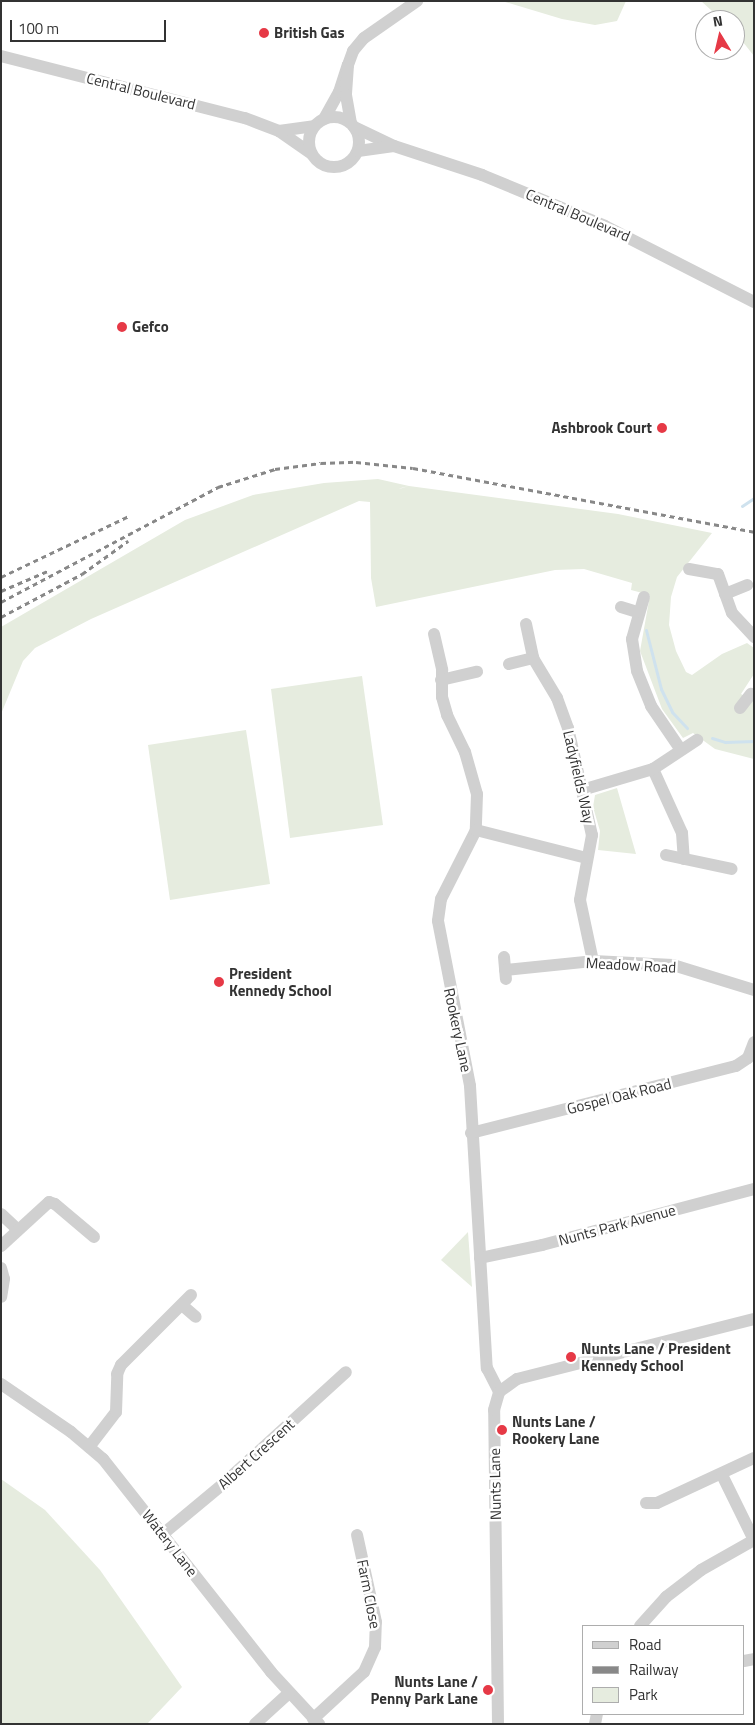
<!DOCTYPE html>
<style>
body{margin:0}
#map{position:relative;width:755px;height:1725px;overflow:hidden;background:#fff;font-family:"Titillium Web",sans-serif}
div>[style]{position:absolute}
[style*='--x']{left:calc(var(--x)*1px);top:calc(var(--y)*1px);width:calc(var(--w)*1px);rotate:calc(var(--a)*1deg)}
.green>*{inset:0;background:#e6ecdf}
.stream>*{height:3px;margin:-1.5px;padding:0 1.5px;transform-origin:1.5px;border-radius:1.5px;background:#cfe2ee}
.minor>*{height:12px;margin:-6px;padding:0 6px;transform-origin:6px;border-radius:6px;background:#d0d0d0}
.minor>.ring{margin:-6px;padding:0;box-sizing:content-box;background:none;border:12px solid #d0d0d0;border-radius:50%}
.rail>*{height:3px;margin-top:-1.5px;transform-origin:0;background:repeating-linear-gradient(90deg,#888 0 5px,transparent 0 9px)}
.dots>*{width:14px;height:14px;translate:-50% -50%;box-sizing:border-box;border:2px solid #fff;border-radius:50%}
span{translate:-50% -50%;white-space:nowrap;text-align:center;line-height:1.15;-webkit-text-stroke:5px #fff;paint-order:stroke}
.poi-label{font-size:15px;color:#333;font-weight:700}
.left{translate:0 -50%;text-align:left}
.right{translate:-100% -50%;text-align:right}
.street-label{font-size:15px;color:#333}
.frame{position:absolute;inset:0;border:2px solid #333;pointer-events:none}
.legend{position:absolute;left:582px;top:1625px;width:162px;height:90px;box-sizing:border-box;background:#fff;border:1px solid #adadad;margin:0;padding:6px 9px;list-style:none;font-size:15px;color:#333}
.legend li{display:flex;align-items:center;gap:10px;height:25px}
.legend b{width:25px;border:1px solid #adadad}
.north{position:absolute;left:695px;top:10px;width:50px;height:50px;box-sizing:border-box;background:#fff;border:1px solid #adadad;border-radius:50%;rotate:351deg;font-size:14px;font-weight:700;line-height:20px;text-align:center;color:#333}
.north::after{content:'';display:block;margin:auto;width:18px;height:22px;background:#e63946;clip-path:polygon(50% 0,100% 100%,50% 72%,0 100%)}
.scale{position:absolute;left:10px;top:20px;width:156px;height:22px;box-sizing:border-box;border:2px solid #333;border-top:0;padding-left:6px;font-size:15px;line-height:18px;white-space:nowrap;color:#333;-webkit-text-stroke:4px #fff;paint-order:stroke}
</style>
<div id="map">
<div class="green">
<div style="clip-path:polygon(502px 1px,626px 1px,617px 21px,595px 25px,562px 19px)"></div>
<div style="clip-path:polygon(701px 1px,754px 1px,754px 56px,735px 32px,735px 20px,722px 20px)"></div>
<div style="clip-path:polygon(378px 479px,409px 486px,401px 488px,399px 489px,409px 486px,618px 514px,712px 533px,677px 577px,671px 597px,669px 625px,676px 651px,686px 672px,692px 675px,722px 654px,747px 643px,754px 648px,754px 674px,741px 694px,754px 702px,754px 759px,715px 749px,693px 733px,683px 738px,662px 709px,640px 651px,650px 595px,631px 590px,632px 583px,584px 569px,555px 570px,376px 607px,371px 578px,370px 502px,359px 501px,91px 619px,35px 648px,23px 661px,1px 714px,1px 627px,185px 520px,253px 495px,324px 483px)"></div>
<div style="clip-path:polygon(362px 676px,383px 825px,290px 838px,271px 689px)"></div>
<div style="clip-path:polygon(246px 730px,270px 884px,170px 900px,148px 745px)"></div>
<div style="clip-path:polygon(617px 788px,636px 854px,598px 850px,600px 831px,593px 807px,595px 795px)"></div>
<div style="clip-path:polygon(468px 1232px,472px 1287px,441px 1260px)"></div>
<div style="clip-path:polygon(1px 1479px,45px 1510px,100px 1570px,182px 1687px,147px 1724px,1px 1724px)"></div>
</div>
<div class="stream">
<div style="--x:742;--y:506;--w:14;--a:-34"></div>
<div style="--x:646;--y:630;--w:61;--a:75.7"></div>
<div style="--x:661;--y:689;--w:25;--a:64"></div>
<div style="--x:672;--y:712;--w:22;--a:47"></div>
<div style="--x:712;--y:738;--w:14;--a:17"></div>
<div style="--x:725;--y:742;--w:29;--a:-2"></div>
</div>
<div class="minor">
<div style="--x:1;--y:56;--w:252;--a:14.3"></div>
<div style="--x:245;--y:118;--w:36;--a:21"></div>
<div style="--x:279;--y:131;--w:39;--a:35"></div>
<div style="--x:348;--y:65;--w:15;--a:-70"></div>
<div style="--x:353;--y:51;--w:17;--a:-50"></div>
<div style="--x:364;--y:38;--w:65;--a:-34.9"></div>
<div class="ring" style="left:309px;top:117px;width:38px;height:38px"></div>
<div style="--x:324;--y:119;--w:31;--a:-61"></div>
<div style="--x:339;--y:92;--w:28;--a:-72"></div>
<div style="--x:348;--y:65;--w:30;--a:94"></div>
<div style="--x:346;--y:95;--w:28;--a:80"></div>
<div style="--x:354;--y:127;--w:44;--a:25.4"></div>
<div style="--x:394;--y:146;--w:93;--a:18.2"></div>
<div style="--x:482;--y:175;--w:133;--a:22.5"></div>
<div style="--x:605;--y:226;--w:167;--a:27"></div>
<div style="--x:279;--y:131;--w:35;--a:-8"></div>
<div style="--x:358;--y:151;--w:36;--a:-8"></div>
<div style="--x:689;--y:569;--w:29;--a:10"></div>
<div style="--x:718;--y:574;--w:41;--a:70.3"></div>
<div style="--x:732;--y:613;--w:33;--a:47"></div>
<div style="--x:725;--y:594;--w:24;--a:-22"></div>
<div style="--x:644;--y:597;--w:44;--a:105.9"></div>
<div style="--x:632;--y:639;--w:32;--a:81"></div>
<div style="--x:637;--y:671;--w:38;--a:68"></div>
<div style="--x:651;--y:706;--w:53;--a:55.7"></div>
<div style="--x:621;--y:607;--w:17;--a:17"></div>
<div style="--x:526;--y:624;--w:35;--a:78"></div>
<div style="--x:434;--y:634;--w:37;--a:77"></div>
<div style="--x:442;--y:670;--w:27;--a:90"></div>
<div style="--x:442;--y:697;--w:19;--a:74"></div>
<div style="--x:447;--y:715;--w:41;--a:64.1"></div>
<div style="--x:465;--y:752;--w:44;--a:74.1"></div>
<div style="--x:477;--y:794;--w:36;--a:92"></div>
<div style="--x:476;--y:830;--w:77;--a:116.9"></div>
<div style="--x:441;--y:899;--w:22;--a:98"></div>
<div style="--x:438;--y:921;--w:168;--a:79"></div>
<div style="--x:470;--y:1086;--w:283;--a:86.6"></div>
<div style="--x:487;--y:1368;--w:27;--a:63"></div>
<div style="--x:509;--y:664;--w:25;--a:-14"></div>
<div style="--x:533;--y:658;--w:47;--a:59"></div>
<div style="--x:557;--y:698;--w:32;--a:70"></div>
<div style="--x:568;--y:728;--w:110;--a:77.4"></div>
<div style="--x:592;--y:835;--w:66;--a:100.5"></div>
<div style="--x:580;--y:900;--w:62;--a:78"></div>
<div style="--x:441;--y:680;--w:37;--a:-13"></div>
<div style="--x:740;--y:708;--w:18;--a:-52"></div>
<div style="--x:653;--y:769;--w:70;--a:65.6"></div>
<div style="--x:682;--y:833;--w:26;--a:86"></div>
<div style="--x:582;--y:790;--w:74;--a:-16.5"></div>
<div style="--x:653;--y:769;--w:53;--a:-33.4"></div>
<div style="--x:476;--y:830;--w:114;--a:14.2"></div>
<div style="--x:666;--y:855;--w:67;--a:12"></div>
<div style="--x:504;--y:957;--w:22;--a:85"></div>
<div style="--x:505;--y:970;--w:88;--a:-5.8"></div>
<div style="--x:593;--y:961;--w:80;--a:2.9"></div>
<div style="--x:673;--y:965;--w:85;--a:17.2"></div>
<div style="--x:471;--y:1133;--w:273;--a:-14.2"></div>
<div style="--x:736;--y:1066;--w:14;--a:-34"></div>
<div style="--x:748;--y:1058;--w:17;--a:-69"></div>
<div style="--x:1;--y:1214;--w:23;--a:43"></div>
<div style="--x:1;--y:1246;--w:65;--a:-42.5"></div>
<div style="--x:49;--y:1202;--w:6;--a:18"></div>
<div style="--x:55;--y:1204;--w:51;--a:40.2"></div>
<div style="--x:480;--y:1258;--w:63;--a:-11.8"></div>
<div style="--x:542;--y:1245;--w:219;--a:-14.8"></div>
<div style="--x:1;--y:1268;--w:11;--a:75"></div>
<div style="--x:4;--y:1279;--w:18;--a:99"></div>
<div style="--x:182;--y:1305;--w:18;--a:41"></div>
<div style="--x:1;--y:1384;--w:85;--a:34.4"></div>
<div style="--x:71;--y:1432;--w:42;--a:40.2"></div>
<div style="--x:103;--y:1459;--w:271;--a:51.7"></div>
<div style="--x:271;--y:1672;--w:71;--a:47.3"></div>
<div style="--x:89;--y:1447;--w:44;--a:-52.4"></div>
<div style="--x:116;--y:1412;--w:38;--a:-88"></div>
<div style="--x:117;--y:1374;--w:10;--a:-66"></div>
<div style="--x:121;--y:1365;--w:99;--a:-45"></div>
<div style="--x:646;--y:1503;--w:11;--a:0"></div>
<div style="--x:657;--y:1503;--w:107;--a:-24.9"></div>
<div style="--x:163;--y:1534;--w:78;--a:-39.8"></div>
<div style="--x:223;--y:1484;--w:166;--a:-42.3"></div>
<div style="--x:640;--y:1626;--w:39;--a:-48"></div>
<div style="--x:666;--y:1597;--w:44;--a:-37.6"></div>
<div style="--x:701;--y:1570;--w:61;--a:-29.5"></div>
<div style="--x:754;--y:1540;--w:72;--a:-116.2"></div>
<div style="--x:744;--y:1661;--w:10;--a:-11"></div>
<div style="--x:313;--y:1719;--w:69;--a:-42.7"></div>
<div style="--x:364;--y:1672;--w:27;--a:-66"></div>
<div style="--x:375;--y:1647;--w:25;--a:-88"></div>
<div style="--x:376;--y:1622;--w:89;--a:-102.3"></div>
<div style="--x:255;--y:1724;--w:46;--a:-42.4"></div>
<div style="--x:498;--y:1724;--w:314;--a:-90.7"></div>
<div style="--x:494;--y:1410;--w:19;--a:-74"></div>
<div style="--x:499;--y:1392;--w:22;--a:-36"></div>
<div style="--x:517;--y:1379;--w:244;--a:-14.2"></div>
<div style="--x:595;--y:1724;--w:10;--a:-79"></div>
</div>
<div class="rail">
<div style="--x:1;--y:577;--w:142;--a:-25.5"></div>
<div style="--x:1;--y:591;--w:53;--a:-23.2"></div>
<div style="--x:1;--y:602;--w:246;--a:-27.9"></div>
<div style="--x:218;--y:487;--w:60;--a:-17.5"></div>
<div style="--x:275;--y:469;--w:46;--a:-7.4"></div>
<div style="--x:321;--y:463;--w:35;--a:-2"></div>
<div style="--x:356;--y:462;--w:57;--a:6"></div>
<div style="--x:413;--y:468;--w:347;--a:10.6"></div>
<div style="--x:1;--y:617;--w:92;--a:-28"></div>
<div style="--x:82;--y:574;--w:57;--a:-35.7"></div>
</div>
<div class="dots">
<div style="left:264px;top:33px;background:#e63946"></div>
<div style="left:122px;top:327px;background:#e63946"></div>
<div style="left:662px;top:428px;background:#e63946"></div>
<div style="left:219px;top:982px;background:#e63946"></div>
<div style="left:571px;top:1357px;background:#e63946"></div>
<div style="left:502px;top:1430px;background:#e63946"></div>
<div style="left:488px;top:1690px;background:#e63946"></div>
</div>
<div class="poi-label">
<span class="left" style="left:274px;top:33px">British Gas</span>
<span class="left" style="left:132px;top:327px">Gefco</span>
<span class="right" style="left:652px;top:428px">Ashbrook Court</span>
<span class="left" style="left:229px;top:982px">President<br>Kennedy School</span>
<span class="left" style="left:581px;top:1357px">Nunts Lane / President<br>Kennedy School</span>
<span class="left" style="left:512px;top:1430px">Nunts Lane /<br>Rookery Lane</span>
<span class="right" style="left:478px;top:1690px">Nunts Lane /<br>Penny Park Lane</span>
</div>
<div class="street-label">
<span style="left:141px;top:91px;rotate:14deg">Central Boulevard</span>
<span style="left:578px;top:215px;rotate:23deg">Central Boulevard</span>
<span style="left:579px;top:777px;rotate:77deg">Ladyfields Way</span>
<span style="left:631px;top:965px;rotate:3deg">Meadow Road</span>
<span style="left:458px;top:1030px;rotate:78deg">Rookery Lane</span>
<span style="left:619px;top:1096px;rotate:-14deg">Gospel Oak Road</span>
<span style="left:617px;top:1225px;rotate:-15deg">Nunts Park Avenue</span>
<span style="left:256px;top:1454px;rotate:-42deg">Albert Crescent</span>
<span style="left:495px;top:1484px;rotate:-91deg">Nunts Lane</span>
<span style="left:170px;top:1543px;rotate:52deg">Watery Lane</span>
<span style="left:369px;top:1594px;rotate:79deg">Farm Close</span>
</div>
<div class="frame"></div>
<ul class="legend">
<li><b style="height:6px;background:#d0d0d0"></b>Road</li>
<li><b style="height:6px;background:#888"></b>Railway</li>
<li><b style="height:14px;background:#e6ecdf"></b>Park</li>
</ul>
<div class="north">N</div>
<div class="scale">100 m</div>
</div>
